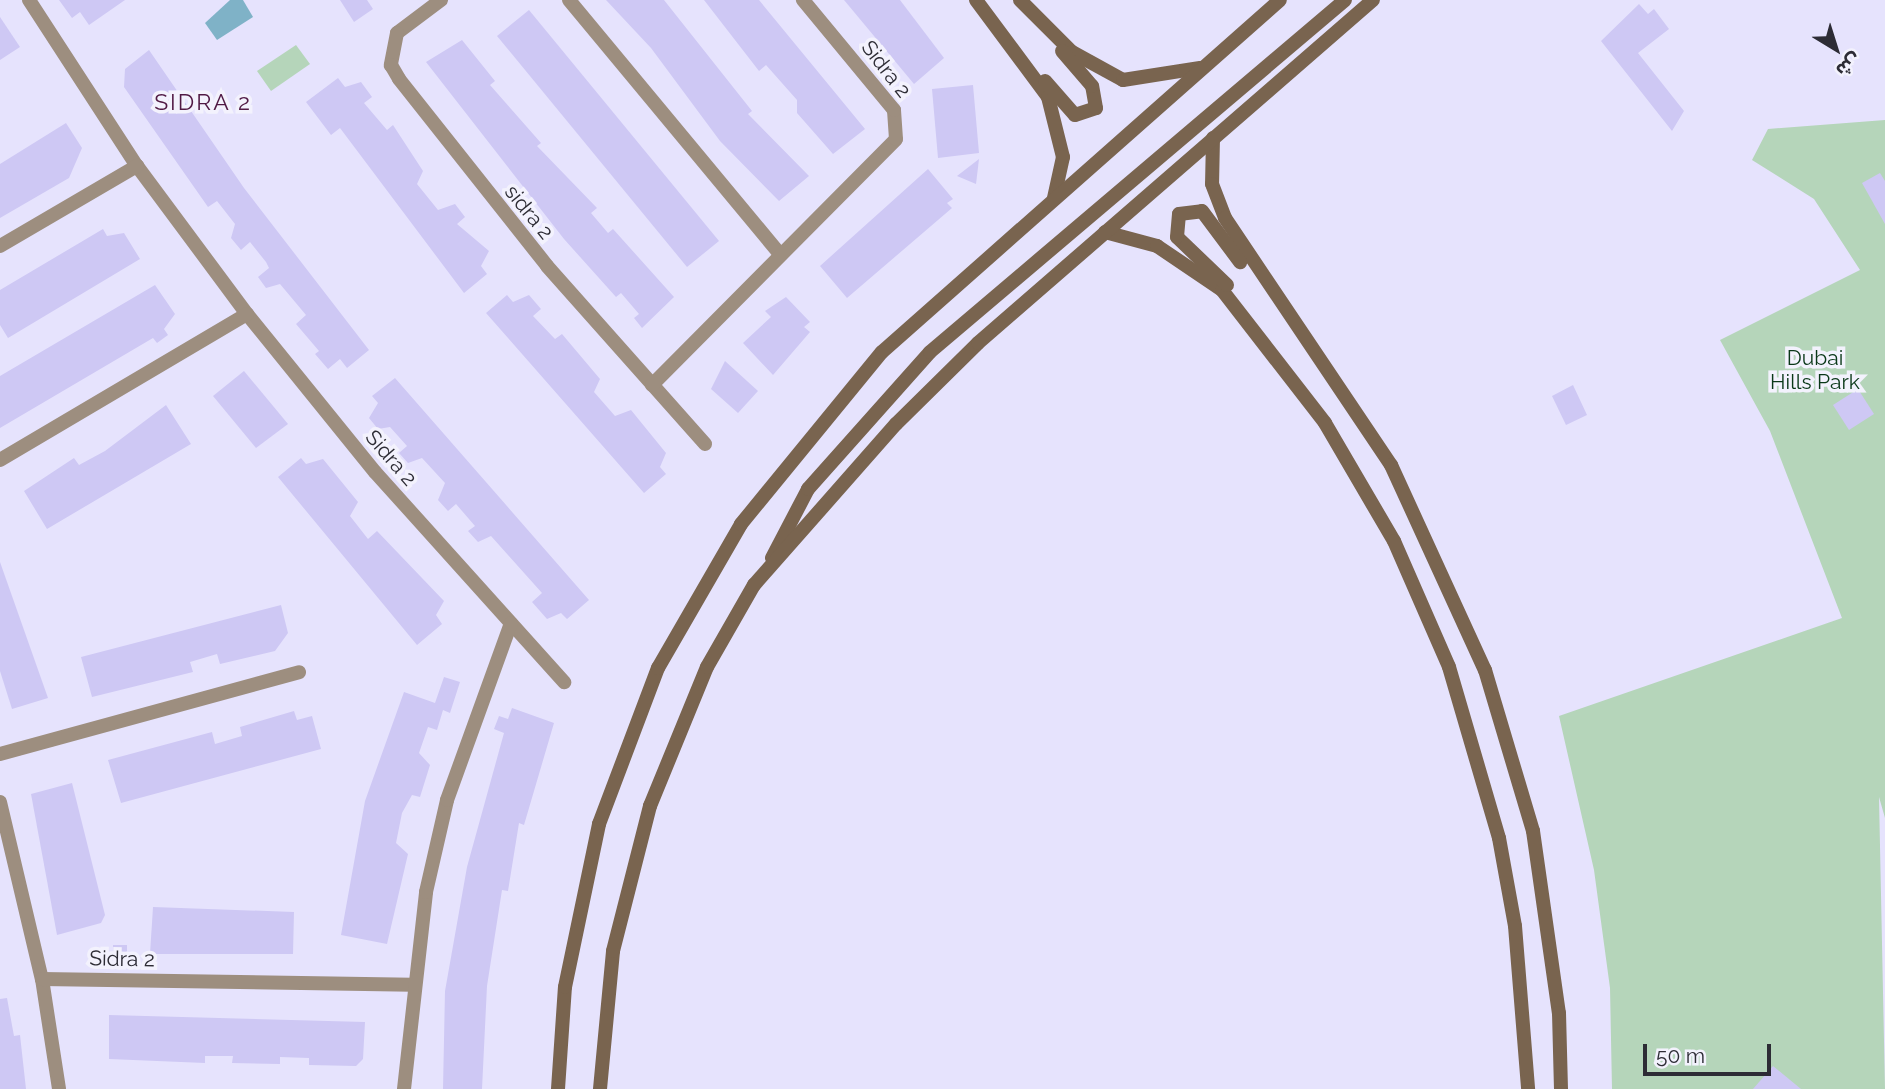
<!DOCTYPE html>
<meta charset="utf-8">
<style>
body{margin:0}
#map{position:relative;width:1885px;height:1089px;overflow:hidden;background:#e6e3fd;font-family:Raleway,"Noto Sans Arabic",sans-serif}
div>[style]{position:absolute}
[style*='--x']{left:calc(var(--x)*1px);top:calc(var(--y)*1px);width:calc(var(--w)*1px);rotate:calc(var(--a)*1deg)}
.green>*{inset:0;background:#b5d5ba}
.water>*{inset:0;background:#7fb2c7}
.building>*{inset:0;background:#cec8f4}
.street>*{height:14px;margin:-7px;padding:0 7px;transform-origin:7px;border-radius:7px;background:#9d8e7f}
.secondary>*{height:14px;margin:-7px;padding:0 7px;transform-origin:7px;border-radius:7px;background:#79644f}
span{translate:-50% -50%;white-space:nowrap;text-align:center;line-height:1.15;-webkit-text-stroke:7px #f3f2fd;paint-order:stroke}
.street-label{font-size:21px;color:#2d2c35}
.park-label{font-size:21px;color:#0a3818}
.neighbourhood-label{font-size:23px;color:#501944;letter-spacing:2px}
.north{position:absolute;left:1801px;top:14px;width:70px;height:70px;-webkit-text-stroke:5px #f3f2fd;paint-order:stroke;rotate:142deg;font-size:19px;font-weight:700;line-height:28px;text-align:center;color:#2d2c35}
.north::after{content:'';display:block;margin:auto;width:24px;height:32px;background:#2d2c35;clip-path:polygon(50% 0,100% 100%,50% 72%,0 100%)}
.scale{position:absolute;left:1643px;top:1044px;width:128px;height:32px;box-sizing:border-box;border:4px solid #2d2c35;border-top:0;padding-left:9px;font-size:21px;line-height:24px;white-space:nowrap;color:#2d2c35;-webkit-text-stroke:5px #f3f2fd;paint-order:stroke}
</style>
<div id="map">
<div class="green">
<div style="clip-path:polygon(296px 45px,310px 64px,271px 91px,257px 71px)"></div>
<div style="clip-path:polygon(1885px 120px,1885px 818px,1879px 797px,1885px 1089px,1612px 1089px,1610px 988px,1594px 870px,1559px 716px,1842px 618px,1770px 431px,1720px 340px,1860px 270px,1814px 199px,1752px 160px,1768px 129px)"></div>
</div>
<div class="water">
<div style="clip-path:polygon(230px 0,243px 0,253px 17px,217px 40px,205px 23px)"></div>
</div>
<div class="building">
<div style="clip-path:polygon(59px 0,125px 0,89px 25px,80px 12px,72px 18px)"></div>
<div style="clip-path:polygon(340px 0,367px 0,373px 9px,354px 22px)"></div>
<div style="clip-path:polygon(606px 0,664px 0,752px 111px,748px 114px,809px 176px,779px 201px,720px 141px,651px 48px)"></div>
<div style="clip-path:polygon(704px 0,759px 0,865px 129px,833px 154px,797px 113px,797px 100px,766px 65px,759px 71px)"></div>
<div style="clip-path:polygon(844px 0,900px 0,944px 58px,914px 84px)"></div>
<div style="clip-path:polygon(1639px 4px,1648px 14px,1654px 9px,1669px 29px,1638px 53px,1684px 111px,1672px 131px,1601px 41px)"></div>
<div style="clip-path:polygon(529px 10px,719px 241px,687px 267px,497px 36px)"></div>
<div style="clip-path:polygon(0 17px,20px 47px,0 60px)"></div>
<div style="clip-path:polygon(462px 40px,495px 81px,490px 85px,541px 143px,537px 146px,597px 208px,591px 213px,608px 233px,613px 229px,674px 297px,642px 328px,634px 318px,639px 314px,621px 293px,616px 297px,564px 239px,426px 62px)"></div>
<div style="clip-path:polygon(149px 50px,244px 188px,369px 350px,347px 368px,340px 359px,328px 369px,315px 354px,319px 351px,296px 324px,306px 315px,280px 284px,266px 288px,258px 277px,269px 268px,266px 262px,250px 242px,241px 250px,231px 238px,235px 224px,217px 201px,208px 207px,124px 87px,125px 69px)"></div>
<div style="clip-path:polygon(338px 78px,345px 87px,361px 82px,372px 97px,364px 103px,387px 130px,393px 125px,423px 171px,417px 184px,438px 210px,455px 204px,465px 217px,457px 224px,489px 251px,481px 266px,487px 274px,464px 293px,340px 128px,331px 135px,306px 102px)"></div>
<div style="clip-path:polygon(973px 85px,979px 153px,938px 158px,932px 89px)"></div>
<div style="clip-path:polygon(66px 123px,82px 148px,69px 178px,0 218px,0 164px)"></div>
<div style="clip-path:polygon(979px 159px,976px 184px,957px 176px)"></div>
<div style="clip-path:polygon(928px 169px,953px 199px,947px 203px,952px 208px,847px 298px,820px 266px)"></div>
<div style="clip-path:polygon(1880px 173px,1885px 181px,1885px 224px,1862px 183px)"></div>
<div style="clip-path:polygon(103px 229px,107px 236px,124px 233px,140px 259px,8px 338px,0 325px,0 290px)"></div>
<div style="clip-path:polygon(155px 285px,175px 314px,164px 329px,168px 335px,157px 343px,153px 338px,0 428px,0 376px)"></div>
<div style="clip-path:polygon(507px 295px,513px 302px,529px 295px,541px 309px,533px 316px,555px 339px,562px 334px,600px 379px,594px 392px,615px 416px,631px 410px,666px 453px,660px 467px,666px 474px,644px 493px,486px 313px)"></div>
<div style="clip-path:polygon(786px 297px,810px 322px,804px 327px,810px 332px,773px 375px,743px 343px,771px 317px,765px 311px)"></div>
<div style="clip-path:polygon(725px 361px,758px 391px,738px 413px,711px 389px)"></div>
<div style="clip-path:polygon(244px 371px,288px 424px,256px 448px,213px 396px)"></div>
<div style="clip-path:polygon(395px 378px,589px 600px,567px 619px,561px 613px,547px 619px,532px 602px,542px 593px,491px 536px,478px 542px,468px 531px,475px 526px,456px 504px,448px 511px,438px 500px,445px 483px,422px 458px,408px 463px,399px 453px,407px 446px,390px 427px,378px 429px,369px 418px,378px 403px,372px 396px)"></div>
<div style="clip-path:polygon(1573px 385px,1587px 415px,1566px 425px,1552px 396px)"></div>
<div style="clip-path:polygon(1858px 389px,1874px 414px,1849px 430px,1833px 405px)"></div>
<div style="clip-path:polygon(166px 405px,191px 444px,47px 529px,24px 491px,74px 458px,79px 465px,105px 451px)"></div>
<div style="clip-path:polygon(301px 458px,306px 464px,323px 459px,358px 502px,350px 516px,368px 539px,377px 531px,444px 601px,436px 615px,442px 624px,417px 645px,278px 477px)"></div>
<div style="clip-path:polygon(0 562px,48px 698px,12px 709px,0 671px)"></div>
<div style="clip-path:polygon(281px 605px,288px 633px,275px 651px,220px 664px,217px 654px,190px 662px,193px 672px,92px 697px,81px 657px)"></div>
<div style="clip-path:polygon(444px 677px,460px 682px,450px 713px,443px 710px,437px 730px,428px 727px,419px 753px,430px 765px,420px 797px,412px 795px,402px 813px,396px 843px,408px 854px,387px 944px,341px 935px,365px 801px,404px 692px,435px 703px)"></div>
<div style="clip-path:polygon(512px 708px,554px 723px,524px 825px,519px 823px,508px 891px,502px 890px,487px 986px,482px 1089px,443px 1089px,445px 991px,467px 867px,504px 733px,494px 729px,499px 716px,508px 719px)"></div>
<div style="clip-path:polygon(294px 711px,297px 720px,312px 716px,321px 749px,121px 803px,108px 760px,212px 732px,215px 744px,242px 736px,240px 727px)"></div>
<div style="clip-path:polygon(72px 783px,105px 915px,101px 923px,57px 935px,31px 794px)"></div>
<div style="clip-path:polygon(153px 907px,294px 912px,293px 954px,150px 954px)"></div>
<div style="clip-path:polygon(113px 945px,127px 945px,127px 961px,113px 961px)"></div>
<div style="clip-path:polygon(7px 998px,14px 1036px,20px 1035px,26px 1089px,0 1089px,0 999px)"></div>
<div style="clip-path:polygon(109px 1015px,365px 1022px,363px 1059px,356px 1066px,309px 1065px,309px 1058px,280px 1057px,280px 1064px,232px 1063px,233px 1056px,205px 1056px,205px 1063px,109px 1059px)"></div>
<div style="clip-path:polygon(1773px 1066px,1801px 1089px,1753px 1089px)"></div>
</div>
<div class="street">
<div style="--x:29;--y:0;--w:198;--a:57"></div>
<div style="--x:137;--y:166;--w:184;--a:53.4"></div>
<div style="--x:247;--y:314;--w:203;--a:51"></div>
<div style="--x:375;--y:472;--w:283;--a:48"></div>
<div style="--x:441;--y:0;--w:55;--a:143.1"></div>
<div style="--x:397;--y:33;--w:33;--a:101"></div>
<div style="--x:391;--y:65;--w:16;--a:60"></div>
<div style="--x:399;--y:79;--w:238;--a:51.6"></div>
<div style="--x:547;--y:266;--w:238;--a:48.4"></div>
<div style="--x:569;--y:0;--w:329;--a:50.3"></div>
<div style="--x:0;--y:246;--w:159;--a:-30.3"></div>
<div style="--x:652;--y:385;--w:346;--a:-45.2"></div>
<div style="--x:896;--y:139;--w:29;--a:-94"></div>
<div style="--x:894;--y:110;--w:143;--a:-129.6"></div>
<div style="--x:0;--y:460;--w:287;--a:-30.6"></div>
<div style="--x:0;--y:754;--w:310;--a:-15.3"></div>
<div style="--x:0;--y:802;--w:182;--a:76.7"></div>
<div style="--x:42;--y:979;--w:111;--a:81.2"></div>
<div style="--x:42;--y:979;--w:370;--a:0.9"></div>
<div style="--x:404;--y:1089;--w:198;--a:-83.6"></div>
<div style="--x:426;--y:892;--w:94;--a:-77.1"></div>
<div style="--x:447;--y:800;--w:188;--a:-70.1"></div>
</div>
<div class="secondary">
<div style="--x:976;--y:0;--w:121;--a:53.4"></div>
<div style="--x:1048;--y:97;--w:62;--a:76"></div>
<div style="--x:1063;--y:157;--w:42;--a:102.4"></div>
<div style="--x:1020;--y:0;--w:74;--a:45"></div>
<div style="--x:1072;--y:52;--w:58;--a:28.8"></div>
<div style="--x:1123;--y:80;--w:78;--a:-8.9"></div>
<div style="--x:1045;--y:81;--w:45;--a:48.6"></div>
<div style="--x:1075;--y:115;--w:22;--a:-18"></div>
<div style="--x:1096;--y:108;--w:22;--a:-100"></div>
<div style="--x:1092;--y:86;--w:46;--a:-130.6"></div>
<div style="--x:1213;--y:138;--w:46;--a:91.2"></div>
<div style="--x:1212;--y:184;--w:36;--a:69"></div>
<div style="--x:1225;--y:218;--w:298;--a:56.1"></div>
<div style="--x:1391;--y:465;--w:226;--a:65.4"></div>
<div style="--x:1485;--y:670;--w:168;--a:73.4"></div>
<div style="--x:1533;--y:831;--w:184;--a:81.9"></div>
<div style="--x:1559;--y:1013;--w:76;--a:88.5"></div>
<div style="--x:1105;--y:232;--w:54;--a:15.1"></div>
<div style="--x:1157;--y:246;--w:78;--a:34.1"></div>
<div style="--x:1222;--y:290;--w:168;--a:52.2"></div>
<div style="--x:1325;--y:423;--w:137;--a:59.7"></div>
<div style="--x:1394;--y:541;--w:137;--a:66.4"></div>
<div style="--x:1449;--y:667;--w:178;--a:73.7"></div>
<div style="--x:1499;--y:838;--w:89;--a:79.7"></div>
<div style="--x:1515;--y:926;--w:164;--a:85.4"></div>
<div style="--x:1227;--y:285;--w:69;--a:-136.2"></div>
<div style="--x:1177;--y:237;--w:23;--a:-85"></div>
<div style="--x:1179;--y:214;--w:23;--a:-7"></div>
<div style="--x:1202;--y:211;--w:64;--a:53.3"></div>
<div style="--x:772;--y:558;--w:78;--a:-62.4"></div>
<div style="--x:808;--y:489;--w:183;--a:-48.3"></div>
<div style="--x:930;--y:352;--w:544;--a:-40.3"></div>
<div style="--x:558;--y:1089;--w:102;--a:-86.1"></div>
<div style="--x:565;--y:987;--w:167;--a:-78.2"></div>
<div style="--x:599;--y:824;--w:167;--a:-69.3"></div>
<div style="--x:658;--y:668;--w:166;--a:-60"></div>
<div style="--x:741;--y:524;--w:222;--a:-50.7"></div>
<div style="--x:882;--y:352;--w:531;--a:-41.49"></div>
<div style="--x:600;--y:1089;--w:139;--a:-84.6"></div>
<div style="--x:613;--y:951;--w:150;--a:-75.7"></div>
<div style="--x:650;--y:806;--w:150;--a:-67.7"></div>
<div style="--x:707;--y:667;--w:95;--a:-60.2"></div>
<div style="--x:754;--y:585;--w:215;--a:-48.6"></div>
<div style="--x:896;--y:424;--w:115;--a:-44.6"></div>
<div style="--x:978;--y:343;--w:523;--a:-40.97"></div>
</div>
<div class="street-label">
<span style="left:886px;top:69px;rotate:52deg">Sidra 2</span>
<span style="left:529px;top:212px;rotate:51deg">sidra 2</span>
<span style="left:391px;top:458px;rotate:49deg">Sidra 2</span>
<span style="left:122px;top:959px;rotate:1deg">Sidra 2</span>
</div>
<div class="park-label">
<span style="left:1815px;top:370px">Dubai<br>Hills Park</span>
</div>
<div class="neighbourhood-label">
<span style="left:203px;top:102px">SIDRA 2</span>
</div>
<div class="north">ش</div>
<div class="scale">50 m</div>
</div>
